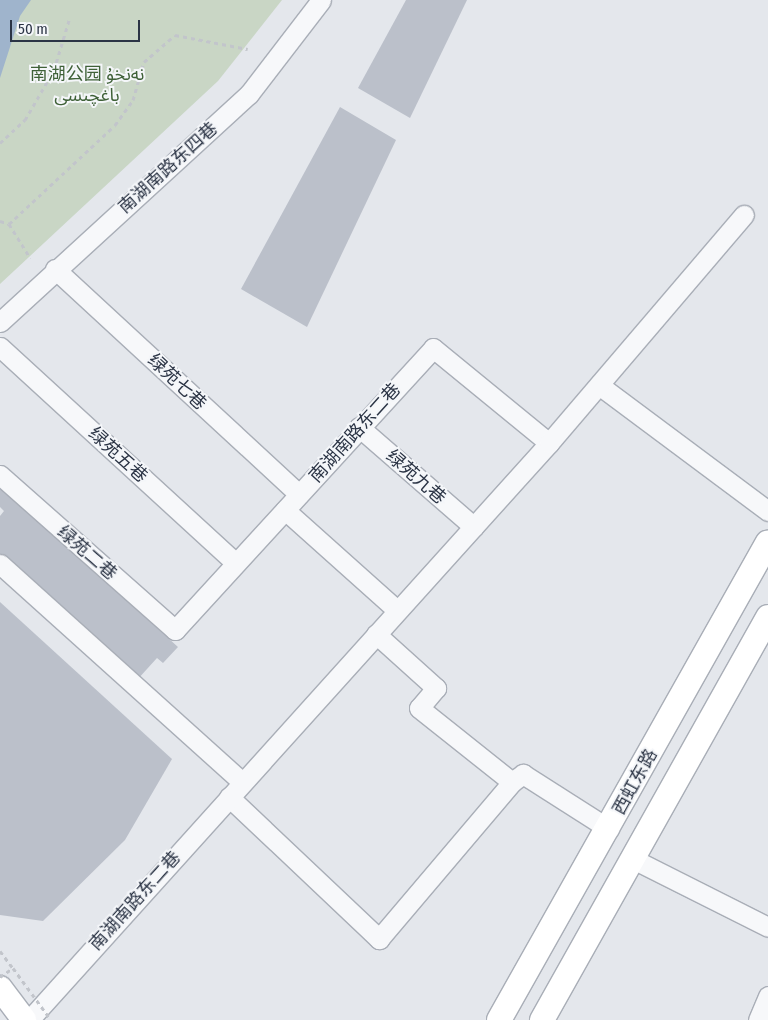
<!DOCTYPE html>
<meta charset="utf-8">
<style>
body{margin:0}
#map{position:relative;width:768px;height:1020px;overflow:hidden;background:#e4e7ec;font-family:"Fira Sans Condensed","Noto Sans Arabic","Noto Sans SC",sans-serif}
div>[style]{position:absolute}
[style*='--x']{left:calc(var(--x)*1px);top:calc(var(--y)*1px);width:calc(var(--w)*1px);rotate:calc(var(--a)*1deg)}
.green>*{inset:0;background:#c9d6c5}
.water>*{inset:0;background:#9fb4cc}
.building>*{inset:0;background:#bbc0ca}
.path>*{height:3px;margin-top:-1.5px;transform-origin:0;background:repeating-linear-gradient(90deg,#c2c5cb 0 4px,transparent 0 8px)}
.roads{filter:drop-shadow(1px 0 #a9aeb7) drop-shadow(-1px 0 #a9aeb7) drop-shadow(0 1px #a9aeb7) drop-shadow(0 -1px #a9aeb7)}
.minor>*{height:19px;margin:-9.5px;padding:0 9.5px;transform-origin:9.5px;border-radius:9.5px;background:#f7f8fa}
.major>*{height:24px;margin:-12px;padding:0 12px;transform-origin:12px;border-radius:12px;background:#fff}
.path-bridge>*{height:3px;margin-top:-1.5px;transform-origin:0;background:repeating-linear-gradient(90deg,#c2c5cb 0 4px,transparent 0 8px)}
span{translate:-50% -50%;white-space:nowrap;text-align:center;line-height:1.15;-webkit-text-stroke:4px #f4f6f9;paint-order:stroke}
.park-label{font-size:18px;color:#3f6138}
.street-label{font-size:18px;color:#2b3445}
.scale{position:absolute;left:10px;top:20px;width:130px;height:22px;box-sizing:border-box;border:2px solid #2b3445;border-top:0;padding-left:6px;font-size:15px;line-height:18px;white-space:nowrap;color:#2b3445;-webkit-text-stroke:4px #f4f6f9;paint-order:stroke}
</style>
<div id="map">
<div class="green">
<div style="clip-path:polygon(0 0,282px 0,218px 81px,0 284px)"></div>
</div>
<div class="water">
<div style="clip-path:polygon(0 0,31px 0,20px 16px,0 78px)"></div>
</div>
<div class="building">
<div style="clip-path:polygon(406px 0,467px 0,410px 118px,358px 88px)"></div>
<div style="clip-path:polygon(340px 107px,396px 140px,307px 327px,241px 289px)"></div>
<div style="clip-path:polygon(0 486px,178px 647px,163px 663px,157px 658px,137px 680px,0 556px,0 516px,4px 511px,0 507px)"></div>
<div style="clip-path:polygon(0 602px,172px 759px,125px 840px,43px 921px,0 915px)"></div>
</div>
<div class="path">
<div style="--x:0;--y:143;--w:34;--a:-43"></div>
<div style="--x:25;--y:120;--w:58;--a:-59.9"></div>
<div style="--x:54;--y:70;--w:55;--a:-73.2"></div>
<div style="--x:0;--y:221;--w:9;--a:18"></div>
<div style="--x:9;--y:224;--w:40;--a:58"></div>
<div style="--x:9;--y:224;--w:145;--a:-43"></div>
<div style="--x:115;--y:125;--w:31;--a:-54"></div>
<div style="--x:133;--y:100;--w:40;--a:-74"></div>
<div style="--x:144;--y:62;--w:41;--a:-41.1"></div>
<div style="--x:175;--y:35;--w:74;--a:10.9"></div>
<div style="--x:0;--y:951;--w:21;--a:53"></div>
</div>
<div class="roads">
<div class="minor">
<div style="--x:55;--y:269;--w:332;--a:42.7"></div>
<div style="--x:0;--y:322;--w:338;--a:-42.5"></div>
<div style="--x:249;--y:94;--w:118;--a:-52.5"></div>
<div style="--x:0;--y:347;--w:320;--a:42.5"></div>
<div style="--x:599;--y:385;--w:211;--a:36.7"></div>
<div style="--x:359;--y:427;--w:152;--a:41"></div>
<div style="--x:0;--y:475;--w:234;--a:41.5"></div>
<div style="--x:175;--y:630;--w:382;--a:-47.5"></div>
<div style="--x:433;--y:348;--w:150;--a:39.3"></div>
<div style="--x:285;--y:510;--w:150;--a:41.8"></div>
<div style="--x:0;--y:564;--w:326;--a:42"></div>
<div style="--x:376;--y:634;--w:81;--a:42"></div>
<div style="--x:436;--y:688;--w:26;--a:130"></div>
<div style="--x:419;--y:708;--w:119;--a:38.5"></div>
<div style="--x:512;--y:782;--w:14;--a:-36"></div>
<div style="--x:523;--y:774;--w:102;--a:32.6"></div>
<div style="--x:229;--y:797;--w:207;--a:43.4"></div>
<div style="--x:379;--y:939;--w:206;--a:-49.7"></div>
<div style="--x:633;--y:859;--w:151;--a:26.7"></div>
<div style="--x:29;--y:1020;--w:777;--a:-47.97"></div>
<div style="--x:549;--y:443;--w:300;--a:-49.5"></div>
<div style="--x:758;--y:1020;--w:26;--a:-67"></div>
</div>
<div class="major">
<div style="--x:0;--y:988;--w:40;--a:53"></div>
<div style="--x:499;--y:1020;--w:548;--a:-60.63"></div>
<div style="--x:542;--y:1020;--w:462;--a:-60.7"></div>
</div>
</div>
<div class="path-bridge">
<div style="--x:0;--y:977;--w:16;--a:-35"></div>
<div style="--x:13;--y:968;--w:64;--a:53.8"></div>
</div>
<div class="park-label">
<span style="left:87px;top:85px">南湖公园 نەنخۇ<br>باغچىسى</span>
</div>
<div class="street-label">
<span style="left:168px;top:168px;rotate:-42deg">南湖南路东四巷</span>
<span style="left:177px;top:382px;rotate:43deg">绿苑七巷</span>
<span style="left:355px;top:433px;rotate:-48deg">南湖南路东二巷</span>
<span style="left:118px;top:455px;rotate:42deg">绿苑五巷</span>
<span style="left:416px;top:477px;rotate:41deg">绿苑九巷</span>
<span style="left:87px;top:553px;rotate:41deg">绿苑二巷</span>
<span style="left:635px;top:782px;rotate:-61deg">西虹东路</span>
<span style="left:135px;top:901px;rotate:-48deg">南湖南路东二巷</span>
</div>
<div class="scale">50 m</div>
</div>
